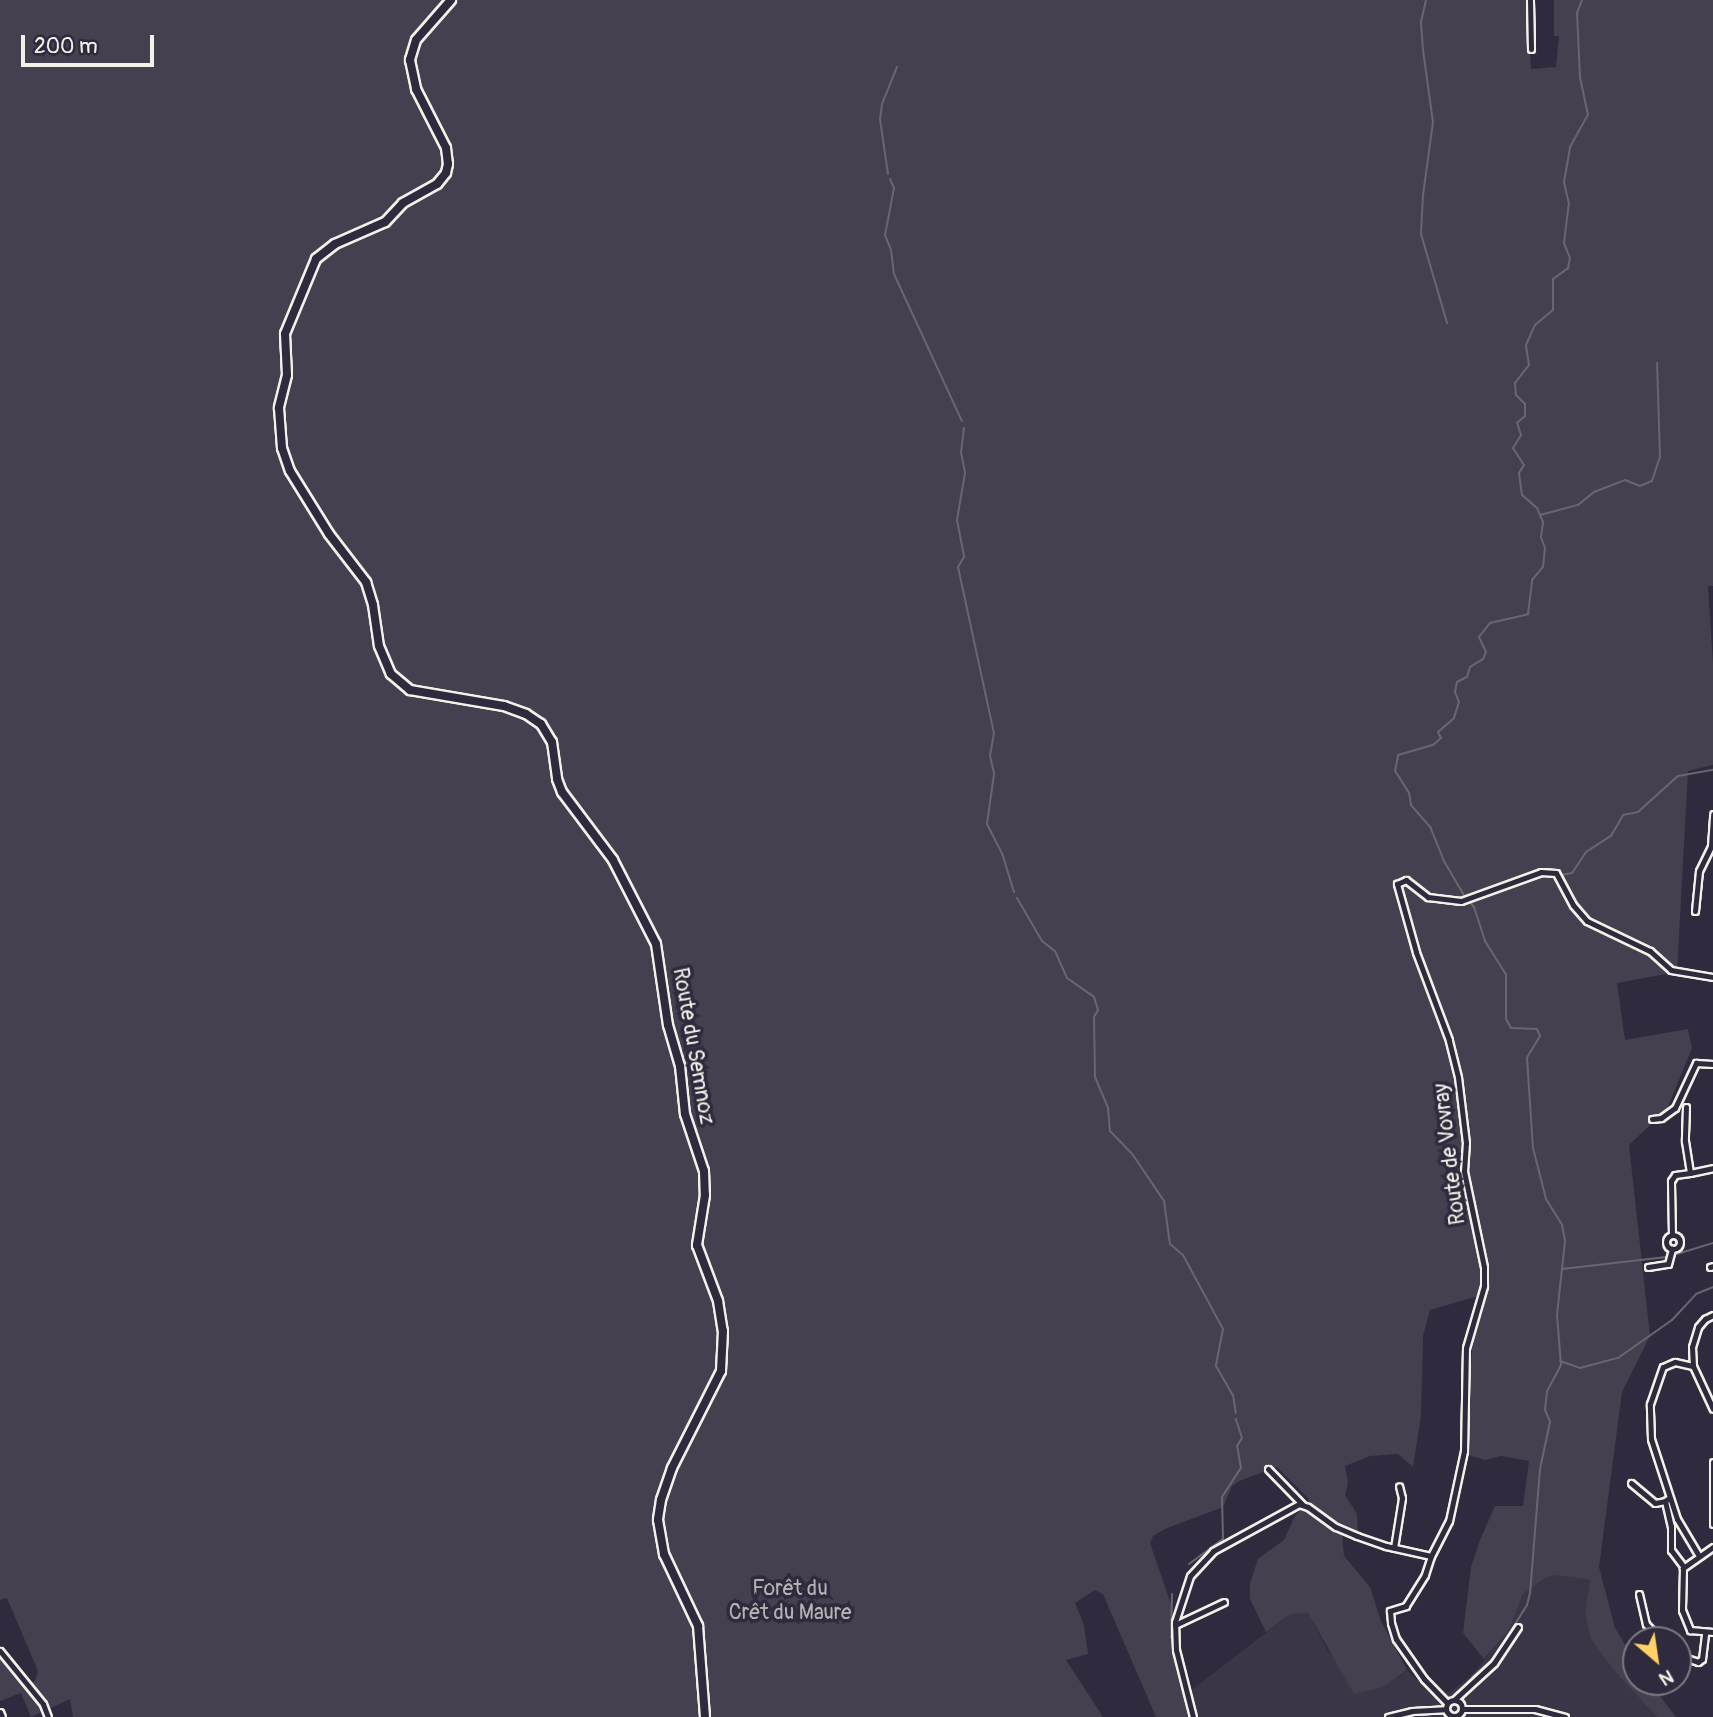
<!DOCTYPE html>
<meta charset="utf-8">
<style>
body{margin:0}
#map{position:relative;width:1713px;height:1717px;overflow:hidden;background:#2f2a3d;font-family:Pangolin,sans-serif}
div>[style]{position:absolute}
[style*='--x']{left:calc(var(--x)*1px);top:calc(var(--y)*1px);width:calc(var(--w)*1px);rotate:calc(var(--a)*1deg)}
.built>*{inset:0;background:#3b3647}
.green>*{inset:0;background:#454050}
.stream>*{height:2px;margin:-1px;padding:0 1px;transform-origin:1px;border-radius:1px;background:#6a6670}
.roads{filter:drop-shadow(2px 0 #f4f1e8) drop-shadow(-2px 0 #f4f1e8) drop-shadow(0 2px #f4f1e8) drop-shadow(0 -2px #f4f1e8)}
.minor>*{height:5px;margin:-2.5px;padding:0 2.5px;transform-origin:2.5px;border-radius:2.5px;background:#2f2a3d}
.minor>.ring{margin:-2.5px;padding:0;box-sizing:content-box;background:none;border:5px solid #2f2a3d;border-radius:50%}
.secondary>*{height:8px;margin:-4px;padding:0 4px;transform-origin:4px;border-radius:4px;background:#2f2a3d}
span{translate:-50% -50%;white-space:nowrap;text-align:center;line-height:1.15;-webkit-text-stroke:7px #2f2a3d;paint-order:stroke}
.street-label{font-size:21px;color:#f4f1e8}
.park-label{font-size:21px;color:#b7b3b3}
.north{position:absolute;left:1622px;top:1626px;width:70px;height:70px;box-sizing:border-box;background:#2f2a3d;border:2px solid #7e7a81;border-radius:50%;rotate:151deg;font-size:19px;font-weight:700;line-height:28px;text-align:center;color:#f4f1e8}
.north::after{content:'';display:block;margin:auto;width:24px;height:32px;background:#ffd166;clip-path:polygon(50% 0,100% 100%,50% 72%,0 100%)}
.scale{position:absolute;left:21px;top:35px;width:133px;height:32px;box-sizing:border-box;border:4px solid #f4f1e8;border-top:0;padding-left:9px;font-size:21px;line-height:24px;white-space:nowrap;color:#f4f1e8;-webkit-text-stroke:5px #2f2a3d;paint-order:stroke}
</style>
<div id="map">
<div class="built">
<div style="clip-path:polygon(1556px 1575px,1590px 1580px,1585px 1611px,1590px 1638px,1643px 1702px,1666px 1717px,1188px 1717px,1184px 1696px,1289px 1615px,1308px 1613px,1328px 1652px,1399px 1677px,1407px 1670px,1425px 1687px,1433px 1688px,1436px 1696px,1450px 1692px,1472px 1675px,1509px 1630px,1523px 1594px,1545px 1578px)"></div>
</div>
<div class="green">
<div style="clip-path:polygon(0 0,1527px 0,1531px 69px,1556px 67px,1559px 36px,1554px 36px,1554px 0,1713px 0,1713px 586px,1708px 586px,1713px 663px,1713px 765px,1688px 771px,1677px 972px,1617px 983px,1625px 1040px,1688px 1029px,1692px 1048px,1667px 1109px,1629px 1145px,1650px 1336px,1622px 1392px,1599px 1567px,1615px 1628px,1636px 1663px,1636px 1682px,1649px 1682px,1676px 1717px,1657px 1717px,1614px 1670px,1590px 1638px,1585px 1611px,1590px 1580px,1556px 1575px,1545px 1578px,1523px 1594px,1509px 1630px,1484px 1659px,1463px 1633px,1471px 1567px,1480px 1540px,1495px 1506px,1523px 1506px,1529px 1461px,1501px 1456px,1485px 1460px,1466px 1454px,1472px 1349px,1485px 1294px,1430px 1310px,1423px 1336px,1421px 1416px,1413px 1467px,1398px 1454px,1370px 1456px,1345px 1466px,1348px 1483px,1345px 1495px,1357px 1514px,1358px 1532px,1342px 1535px,1344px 1556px,1370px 1587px,1381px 1621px,1407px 1670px,1383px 1687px,1354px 1694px,1308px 1613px,1289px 1615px,1266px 1632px,1250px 1599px,1250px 1583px,1258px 1559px,1284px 1540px,1294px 1518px,1309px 1499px,1277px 1467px,1239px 1481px,1232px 1486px,1223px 1507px,1165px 1529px,1153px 1536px,1150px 1543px,1171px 1604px,1173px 1645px,1188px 1717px,1156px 1717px,1103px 1594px,1095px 1590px,1075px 1603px,1084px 1625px,1088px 1654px,1066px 1660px,1103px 1717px,73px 1717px,70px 1699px,31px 1717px,21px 1693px,0 1701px,0 1656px,25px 1687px,35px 1681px,38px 1671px,7px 1598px,0 1600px)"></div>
</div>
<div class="stream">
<div style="--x:1426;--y:0;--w:23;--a:103"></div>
<div style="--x:1421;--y:22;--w:28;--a:86"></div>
<div style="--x:1423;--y:50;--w:73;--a:82.1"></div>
<div style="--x:1433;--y:122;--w:74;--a:97.8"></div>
<div style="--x:1423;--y:195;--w:39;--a:93"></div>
<div style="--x:1421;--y:234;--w:93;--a:73.7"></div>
<div style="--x:888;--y:174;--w:56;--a:-98.3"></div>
<div style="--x:880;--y:119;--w:15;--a:-82"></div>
<div style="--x:882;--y:104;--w:40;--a:-68"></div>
<div style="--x:890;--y:179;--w:10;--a:66"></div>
<div style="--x:894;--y:188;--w:48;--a:100.8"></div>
<div style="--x:885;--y:235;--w:16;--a:68"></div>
<div style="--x:891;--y:250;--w:24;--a:83"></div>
<div style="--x:894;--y:274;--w:162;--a:65.2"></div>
<div style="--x:964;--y:428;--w:24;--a:97"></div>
<div style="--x:961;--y:452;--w:21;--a:79"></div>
<div style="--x:965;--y:473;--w:48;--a:99.7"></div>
<div style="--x:957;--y:520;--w:38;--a:79"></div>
<div style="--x:964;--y:557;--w:12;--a:121"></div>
<div style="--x:958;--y:567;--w:170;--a:77.8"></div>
<div style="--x:994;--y:733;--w:23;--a:100"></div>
<div style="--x:990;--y:756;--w:18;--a:77"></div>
<div style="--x:994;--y:774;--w:50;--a:98"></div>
<div style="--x:987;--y:824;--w:33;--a:63"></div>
<div style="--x:1002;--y:853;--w:41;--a:72.9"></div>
<div style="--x:1540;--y:515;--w:39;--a:-15"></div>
<div style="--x:1578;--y:505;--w:21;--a:-39"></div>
<div style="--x:1594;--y:492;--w:33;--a:-21"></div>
<div style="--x:1625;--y:480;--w:16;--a:22"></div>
<div style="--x:1640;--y:486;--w:13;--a:-23"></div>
<div style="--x:1652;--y:481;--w:25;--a:-72"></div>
<div style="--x:1660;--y:457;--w:94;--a:-91.8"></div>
<div style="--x:1562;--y:875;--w:10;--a:-11"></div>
<div style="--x:1572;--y:873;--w:25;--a:-56"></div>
<div style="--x:1586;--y:852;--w:30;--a:-33"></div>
<div style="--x:1611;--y:836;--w:24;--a:-60"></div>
<div style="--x:1623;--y:815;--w:15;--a:-11"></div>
<div style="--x:1638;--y:812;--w:54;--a:-42"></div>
<div style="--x:1678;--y:776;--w:36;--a:-10"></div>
<div style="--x:1541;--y:876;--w:12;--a:0"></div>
<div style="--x:1465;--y:897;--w:42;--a:-120.3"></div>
<div style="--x:1444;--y:861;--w:35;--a:-112"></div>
<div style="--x:1431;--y:828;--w:30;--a:-131"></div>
<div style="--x:1411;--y:805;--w:12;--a:-99"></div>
<div style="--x:1409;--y:793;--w:26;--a:-122"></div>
<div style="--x:1395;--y:771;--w:16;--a:-79"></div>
<div style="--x:1398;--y:755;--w:36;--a:-16"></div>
<div style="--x:1433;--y:745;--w:11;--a:-41"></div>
<div style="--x:1441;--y:738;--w:7;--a:-117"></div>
<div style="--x:1438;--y:732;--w:21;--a:-41"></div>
<div style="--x:1454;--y:718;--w:17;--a:-73"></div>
<div style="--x:1459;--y:702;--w:11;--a:-112"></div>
<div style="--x:1455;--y:692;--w:10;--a:-79"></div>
<div style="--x:1457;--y:682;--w:11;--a:-27"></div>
<div style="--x:1467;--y:677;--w:10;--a:-73"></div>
<div style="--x:1470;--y:667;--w:15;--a:-32"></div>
<div style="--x:1483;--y:659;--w:8;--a:-67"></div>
<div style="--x:1486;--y:652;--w:17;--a:-115"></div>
<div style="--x:1479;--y:637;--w:18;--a:-52"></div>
<div style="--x:1490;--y:623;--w:39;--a:-13"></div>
<div style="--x:1528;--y:614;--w:34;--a:-83"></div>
<div style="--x:1532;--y:580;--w:17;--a:-50"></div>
<div style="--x:1543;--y:567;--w:19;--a:-84"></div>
<div style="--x:1545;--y:548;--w:12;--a:-110"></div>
<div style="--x:1541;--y:537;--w:15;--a:-82"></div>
<div style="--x:1543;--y:522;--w:15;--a:-113"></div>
<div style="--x:1537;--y:508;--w:20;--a:-139"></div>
<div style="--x:1522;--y:495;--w:22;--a:-98"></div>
<div style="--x:1519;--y:473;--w:9;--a:-58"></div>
<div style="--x:1524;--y:465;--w:20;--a:-123"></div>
<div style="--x:1513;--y:448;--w:15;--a:-58"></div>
<div style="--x:1521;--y:435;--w:13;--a:-108"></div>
<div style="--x:1517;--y:423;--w:11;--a:-41"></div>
<div style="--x:1525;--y:416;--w:12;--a:-90"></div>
<div style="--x:1525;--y:404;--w:13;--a:-135"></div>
<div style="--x:1516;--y:395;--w:12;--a:-95"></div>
<div style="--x:1515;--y:383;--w:23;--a:-52"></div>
<div style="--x:1529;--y:365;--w:20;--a:-99"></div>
<div style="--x:1526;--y:345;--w:22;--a:-66"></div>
<div style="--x:1535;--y:325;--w:23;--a:-40"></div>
<div style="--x:1553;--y:310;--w:31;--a:-90"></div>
<div style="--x:1553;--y:279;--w:19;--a:-36"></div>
<div style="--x:1568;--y:268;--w:10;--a:-79"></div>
<div style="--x:1570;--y:258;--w:16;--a:-112"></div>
<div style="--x:1564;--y:243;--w:39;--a:-83"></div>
<div style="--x:1569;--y:204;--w:23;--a:-103"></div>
<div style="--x:1564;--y:182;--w:36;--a:-80"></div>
<div style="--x:1570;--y:147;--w:37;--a:-61"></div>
<div style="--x:1588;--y:115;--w:38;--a:-102"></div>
<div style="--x:1580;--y:78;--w:65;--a:-92.6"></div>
<div style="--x:1577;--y:13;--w:14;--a:-69"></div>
<div style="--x:1017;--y:898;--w:50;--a:59.8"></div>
<div style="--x:1042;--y:941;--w:16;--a:38"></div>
<div style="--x:1055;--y:951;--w:30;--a:66"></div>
<div style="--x:1067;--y:978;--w:33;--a:35"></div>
<div style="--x:1094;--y:997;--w:14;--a:73"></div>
<div style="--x:1098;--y:1010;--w:8;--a:120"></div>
<div style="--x:1094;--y:1017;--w:60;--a:89"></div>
<div style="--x:1095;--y:1077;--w:34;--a:67"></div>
<div style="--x:1108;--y:1108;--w:23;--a:85"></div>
<div style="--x:1110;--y:1131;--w:33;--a:46"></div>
<div style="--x:1133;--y:1155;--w:55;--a:56"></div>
<div style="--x:1164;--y:1201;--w:43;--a:82.1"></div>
<div style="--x:1170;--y:1244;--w:17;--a:40"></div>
<div style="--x:1183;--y:1255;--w:84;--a:61.6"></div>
<div style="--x:1223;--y:1329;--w:38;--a:101"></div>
<div style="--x:1216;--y:1366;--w:34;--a:60"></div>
<div style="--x:1233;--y:1395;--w:18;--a:81"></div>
<div style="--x:1469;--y:901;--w:8;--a:50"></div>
<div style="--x:1474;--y:907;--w:36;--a:72"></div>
<div style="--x:1485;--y:941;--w:39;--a:58"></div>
<div style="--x:1506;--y:974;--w:45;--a:90"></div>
<div style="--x:1506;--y:1019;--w:10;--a:61"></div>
<div style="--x:1511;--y:1028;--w:26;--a:2"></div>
<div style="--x:1537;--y:1029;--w:8;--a:67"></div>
<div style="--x:1540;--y:1036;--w:26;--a:121"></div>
<div style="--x:1527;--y:1058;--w:90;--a:86.2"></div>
<div style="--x:1533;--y:1148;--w:53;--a:75.7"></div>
<div style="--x:1546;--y:1199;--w:31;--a:58"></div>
<div style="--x:1562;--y:1225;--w:16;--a:79"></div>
<div style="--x:1565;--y:1241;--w:74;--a:96.2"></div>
<div style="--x:1557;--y:1315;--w:50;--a:85.4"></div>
<div style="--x:1561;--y:1365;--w:30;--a:118"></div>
<div style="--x:1547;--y:1391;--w:19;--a:96"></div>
<div style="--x:1545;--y:1410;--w:13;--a:67"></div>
<div style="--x:1550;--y:1422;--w:48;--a:102"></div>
<div style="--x:1540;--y:1469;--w:124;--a:94.6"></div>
<div style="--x:1530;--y:1593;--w:12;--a:104"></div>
<div style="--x:1527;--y:1605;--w:62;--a:121.9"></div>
<div style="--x:1494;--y:1658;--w:29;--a:139"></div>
<div style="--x:1677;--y:1254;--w:38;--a:-17"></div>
<div style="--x:1562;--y:1269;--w:105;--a:-6.6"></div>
<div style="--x:1560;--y:1361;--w:21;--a:19"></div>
<div style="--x:1580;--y:1368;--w:39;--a:-15"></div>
<div style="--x:1618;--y:1358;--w:66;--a:-35.1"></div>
<div style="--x:1672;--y:1320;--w:35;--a:-47"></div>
<div style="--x:1696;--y:1294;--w:18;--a:-22"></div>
<div style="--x:1189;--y:1564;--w:42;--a:-36.3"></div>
<div style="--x:1223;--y:1539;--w:42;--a:-91.4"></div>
<div style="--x:1222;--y:1497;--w:35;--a:-57"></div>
<div style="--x:1241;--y:1468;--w:22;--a:-100"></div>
<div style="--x:1237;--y:1446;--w:9;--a:-58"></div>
<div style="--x:1242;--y:1438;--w:20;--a:-108"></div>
<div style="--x:1171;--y:1638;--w:44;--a:-88.7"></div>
</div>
<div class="roads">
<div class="minor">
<div style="--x:1530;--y:0;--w:49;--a:88.8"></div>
<div style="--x:1695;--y:911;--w:40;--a:-84.3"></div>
<div style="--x:1699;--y:871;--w:28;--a:-64"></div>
<div style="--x:1711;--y:846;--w:32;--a:-86"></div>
<div style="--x:1686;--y:1107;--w:34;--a:92"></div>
<div style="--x:1685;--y:1141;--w:32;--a:81"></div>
<div style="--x:1690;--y:1173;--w:24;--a:-12"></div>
<div style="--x:1652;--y:1119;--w:9;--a:-6"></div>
<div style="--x:1661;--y:1118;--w:17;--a:-36"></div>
<div style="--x:1675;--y:1108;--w:50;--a:-65"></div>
<div style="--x:1696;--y:1063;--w:17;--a:3"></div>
<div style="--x:1672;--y:1235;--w:54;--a:-91.1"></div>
<div style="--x:1671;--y:1181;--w:7;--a:-56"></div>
<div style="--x:1675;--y:1175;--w:15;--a:-8"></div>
<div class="ring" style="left:1666px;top:1235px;width:9px;height:9px"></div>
<div style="--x:1648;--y:1267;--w:20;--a:-9"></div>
<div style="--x:1668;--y:1264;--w:16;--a:-75"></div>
<div style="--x:1710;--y:1267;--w:3;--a:-18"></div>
<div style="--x:1693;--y:1366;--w:19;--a:-93"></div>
<div style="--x:1692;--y:1347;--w:21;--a:-73"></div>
<div style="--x:1698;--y:1327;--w:11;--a:-49"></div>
<div style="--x:1705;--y:1319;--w:9;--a:-27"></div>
<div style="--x:1713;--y:1462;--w:62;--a:90"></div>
<div style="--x:1268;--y:1469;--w:49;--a:45.8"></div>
<div style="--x:1631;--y:1483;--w:31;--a:40"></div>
<div style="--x:1655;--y:1503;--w:10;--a:-11"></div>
<div style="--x:1669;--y:1498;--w:5;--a:143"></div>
<div style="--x:1665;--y:1501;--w:26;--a:77"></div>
<div style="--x:1671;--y:1526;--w:24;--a:90"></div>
<div style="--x:1671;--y:1550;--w:21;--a:53"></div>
<div style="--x:1713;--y:1547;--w:37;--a:145"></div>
<div style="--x:1683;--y:1568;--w:42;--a:91.4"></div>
<div style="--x:1682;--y:1610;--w:22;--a:68"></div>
<div style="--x:1690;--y:1630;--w:23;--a:5"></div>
<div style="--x:1394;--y:1548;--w:51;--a:-80.9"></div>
<div style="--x:1402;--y:1498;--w:12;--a:-104"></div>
<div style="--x:1431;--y:1556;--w:20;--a:108"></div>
<div style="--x:1425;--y:1575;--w:36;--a:122"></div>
<div style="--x:1406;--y:1606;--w:17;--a:163"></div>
<div style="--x:1390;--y:1611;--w:12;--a:85"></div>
<div style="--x:1391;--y:1623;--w:17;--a:73"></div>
<div style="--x:1396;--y:1639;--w:49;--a:55"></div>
<div style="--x:1424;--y:1679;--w:33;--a:46"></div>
<div style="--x:1699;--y:1556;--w:43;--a:-120.7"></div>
<div style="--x:1677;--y:1519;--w:84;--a:-108"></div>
<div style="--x:1651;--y:1439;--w:35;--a:-92"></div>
<div style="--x:1650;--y:1404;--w:39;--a:-71"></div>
<div style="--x:1663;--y:1367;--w:13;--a:-23"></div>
<div style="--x:1675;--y:1362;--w:18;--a:13"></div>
<div style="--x:1693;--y:1366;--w:47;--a:65.1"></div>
<div style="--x:1639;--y:1594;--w:31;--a:77"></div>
<div style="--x:1646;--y:1624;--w:22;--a:47"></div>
<div style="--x:1175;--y:1625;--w:54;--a:-25.1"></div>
<div style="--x:0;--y:1651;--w:68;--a:50.9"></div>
<div style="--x:43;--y:1704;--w:14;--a:69"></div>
<div style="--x:1678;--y:1655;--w:21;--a:19"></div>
<div style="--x:1698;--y:1662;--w:5;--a:-37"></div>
<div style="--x:1702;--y:1659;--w:26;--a:-83"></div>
<div style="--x:1455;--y:1699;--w:53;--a:-42.7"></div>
<div style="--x:1494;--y:1663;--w:43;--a:-56.3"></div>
<div class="ring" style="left:1446px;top:1700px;width:11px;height:11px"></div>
<div style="--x:1462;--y:1709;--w:73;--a:0"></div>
<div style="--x:1535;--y:1709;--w:31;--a:15"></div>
<div style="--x:0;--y:1712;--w:5;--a:68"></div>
<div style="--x:1193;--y:1717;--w:69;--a:-104.2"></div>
<div style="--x:1176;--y:1650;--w:28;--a:-92"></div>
<div style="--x:1175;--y:1622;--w:48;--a:-71.9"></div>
<div style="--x:1190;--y:1576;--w:34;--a:-47"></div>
<div style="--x:1213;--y:1551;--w:98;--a:-28.7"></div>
<div style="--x:1299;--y:1504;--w:9;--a:18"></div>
<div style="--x:1308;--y:1507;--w:34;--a:36"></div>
<div style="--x:1336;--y:1527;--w:23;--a:23"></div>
<div style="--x:1357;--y:1536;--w:31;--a:19"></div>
<div style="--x:1386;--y:1546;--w:46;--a:12.5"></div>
<div style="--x:1431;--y:1556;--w:39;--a:-63"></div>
<div style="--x:1449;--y:1521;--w:72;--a:-77.9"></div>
<div style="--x:1464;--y:1451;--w:103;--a:-88.9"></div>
<div style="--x:1466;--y:1348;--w:65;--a:-73.8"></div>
<div style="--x:1484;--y:1286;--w:19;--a:-90"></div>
<div style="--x:1484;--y:1267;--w:98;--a:-101.8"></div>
<div style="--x:1464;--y:1171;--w:28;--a:-86"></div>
<div style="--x:1466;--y:1143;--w:66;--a:-96.9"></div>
<div style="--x:1458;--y:1077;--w:38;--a:-104"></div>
<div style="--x:1449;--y:1040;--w:94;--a:-110.6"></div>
<div style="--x:1416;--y:952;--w:71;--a:-105.6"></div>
<div style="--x:1397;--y:884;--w:10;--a:-24"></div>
<div style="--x:1406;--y:880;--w:28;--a:38"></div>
<div style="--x:1428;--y:897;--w:33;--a:7"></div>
<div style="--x:1461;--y:901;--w:85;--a:-19.9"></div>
<div style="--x:1541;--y:872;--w:15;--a:4"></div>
<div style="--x:1556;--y:873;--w:36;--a:62"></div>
<div style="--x:1573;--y:905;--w:21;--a:49"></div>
<div style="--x:1587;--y:921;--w:70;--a:25.5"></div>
<div style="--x:1650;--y:951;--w:28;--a:42"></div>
<div style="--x:1671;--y:970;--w:43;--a:9.5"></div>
<div style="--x:1388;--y:1717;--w:25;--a:-14"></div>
<div style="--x:1412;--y:1711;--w:33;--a:-3"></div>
</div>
<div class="secondary">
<div style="--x:451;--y:0;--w:53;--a:131.2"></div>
<div style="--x:416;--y:40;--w:21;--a:107"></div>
<div style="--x:410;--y:60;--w:30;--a:78"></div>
<div style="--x:416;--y:89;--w:66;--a:63"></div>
<div style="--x:446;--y:148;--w:16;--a:83"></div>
<div style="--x:448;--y:164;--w:9;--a:103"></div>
<div style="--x:446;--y:173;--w:14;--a:129"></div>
<div style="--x:437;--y:184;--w:39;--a:151"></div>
<div style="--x:403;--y:203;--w:26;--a:133"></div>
<div style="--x:385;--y:222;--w:55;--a:156.3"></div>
<div style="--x:335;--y:244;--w:24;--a:142"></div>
<div style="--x:316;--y:259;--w:81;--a:112.5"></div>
<div style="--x:285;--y:334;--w:41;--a:87.2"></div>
<div style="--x:287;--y:375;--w:34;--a:104"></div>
<div style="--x:279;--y:408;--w:40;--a:85.7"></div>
<div style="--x:282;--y:448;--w:24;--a:71"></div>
<div style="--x:290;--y:471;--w:74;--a:58.2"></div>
<div style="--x:329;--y:534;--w:61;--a:52.4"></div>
<div style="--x:366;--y:582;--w:24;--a:73"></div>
<div style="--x:373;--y:605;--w:41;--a:81.7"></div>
<div style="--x:379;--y:646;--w:30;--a:67"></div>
<div style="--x:391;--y:674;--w:25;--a:40"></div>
<div style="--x:410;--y:690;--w:95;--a:9.7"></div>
<div style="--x:504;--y:706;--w:23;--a:20"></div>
<div style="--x:526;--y:714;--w:18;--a:34"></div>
<div style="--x:541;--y:724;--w:21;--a:59"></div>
<div style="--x:552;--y:742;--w:37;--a:82"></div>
<div style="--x:557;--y:779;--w:14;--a:69"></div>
<div style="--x:562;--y:792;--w:85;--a:53.1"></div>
<div style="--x:613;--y:860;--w:94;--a:62.9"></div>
<div style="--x:656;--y:944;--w:82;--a:81.6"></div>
<div style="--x:668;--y:1025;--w:43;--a:73.7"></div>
<div style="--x:680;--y:1066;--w:48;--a:84.1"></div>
<div style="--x:685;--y:1114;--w:60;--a:71.6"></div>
<div style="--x:704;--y:1171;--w:24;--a:88"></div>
<div style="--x:705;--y:1195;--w:51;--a:99.1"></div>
<div style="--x:697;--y:1245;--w:60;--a:69.4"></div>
<div style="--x:718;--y:1301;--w:30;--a:81"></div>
<div style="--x:723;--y:1331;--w:40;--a:92.9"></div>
<div style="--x:721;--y:1371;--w:109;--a:116.8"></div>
<div style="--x:672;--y:1468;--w:34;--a:109"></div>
<div style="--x:661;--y:1500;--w:20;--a:99"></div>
<div style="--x:658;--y:1520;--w:35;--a:80"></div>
<div style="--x:664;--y:1554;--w:80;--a:64.7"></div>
<div style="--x:698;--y:1626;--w:91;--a:85.6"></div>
</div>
</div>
<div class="street-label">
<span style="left:693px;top:1046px;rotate:80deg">Route du Semnoz</span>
<span style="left:1450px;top:1154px;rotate:-97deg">Route de Vovray</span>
</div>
<div class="park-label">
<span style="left:790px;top:1601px">Forêt du<br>Crêt du Maure</span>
</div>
<div class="north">N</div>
<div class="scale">200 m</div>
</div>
